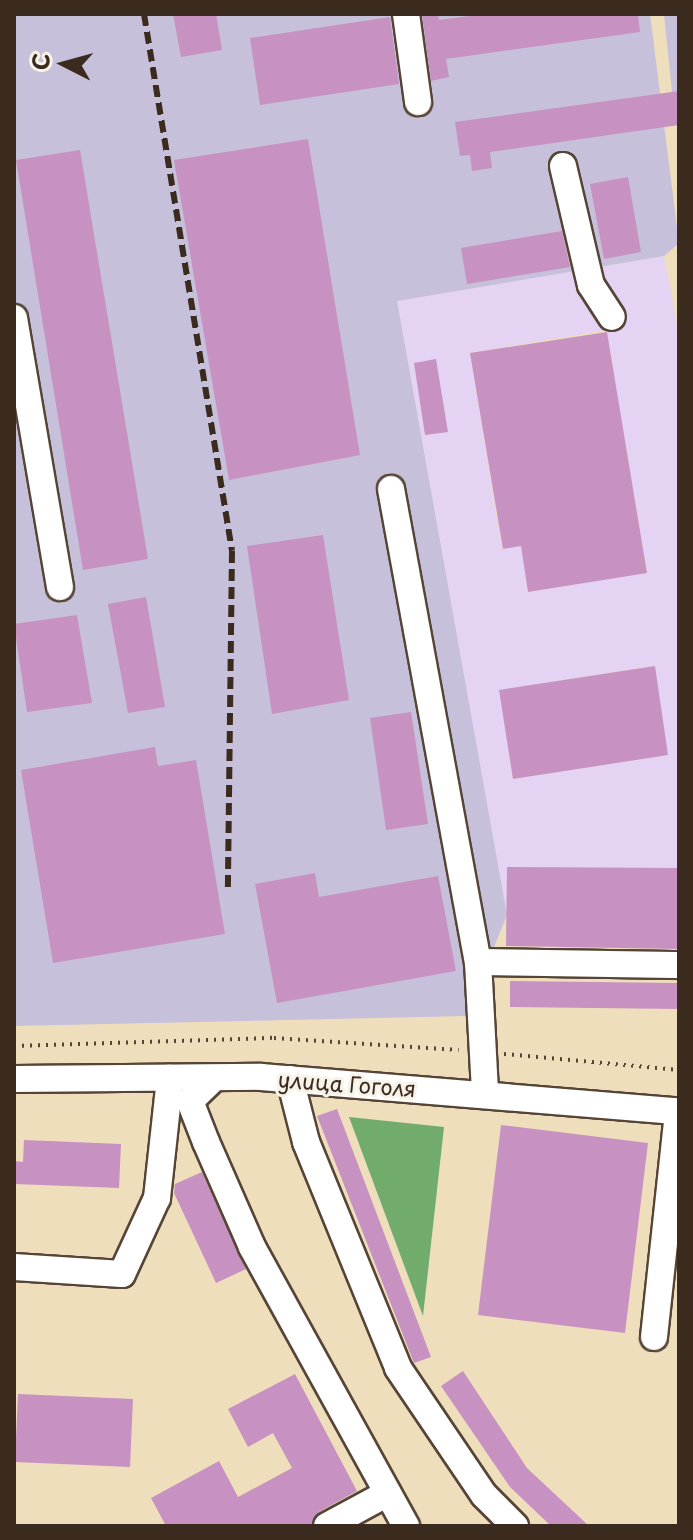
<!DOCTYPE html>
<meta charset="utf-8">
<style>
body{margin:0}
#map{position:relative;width:693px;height:1540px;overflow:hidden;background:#eedebc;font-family:"Playpen Sans",sans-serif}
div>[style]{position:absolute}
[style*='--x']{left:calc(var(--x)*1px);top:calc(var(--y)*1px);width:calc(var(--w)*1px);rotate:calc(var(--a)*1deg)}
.built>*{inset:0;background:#e4d3f2}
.industrial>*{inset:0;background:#c6c0da}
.forest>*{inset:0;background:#71ac6d}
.building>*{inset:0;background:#c792c1}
.path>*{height:4px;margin-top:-2px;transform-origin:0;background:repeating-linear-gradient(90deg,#564536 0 2px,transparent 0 8px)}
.roads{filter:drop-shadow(2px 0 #564536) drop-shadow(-2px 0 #564536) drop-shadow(0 2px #564536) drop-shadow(0 -2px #564536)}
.minor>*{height:26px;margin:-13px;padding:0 13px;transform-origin:13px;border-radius:13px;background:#fff}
.rail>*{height:6px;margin-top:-3px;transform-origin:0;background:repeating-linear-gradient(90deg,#3b2a1e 0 12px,transparent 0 18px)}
span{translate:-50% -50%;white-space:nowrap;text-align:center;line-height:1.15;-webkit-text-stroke:6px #f7f3e8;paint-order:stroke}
.street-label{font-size:22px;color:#3b2a1e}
.frame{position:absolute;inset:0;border:16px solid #3b2a1e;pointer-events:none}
.north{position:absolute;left:24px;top:24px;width:80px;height:80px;-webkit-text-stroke:6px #f7f3e8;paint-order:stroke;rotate:276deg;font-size:22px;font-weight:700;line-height:32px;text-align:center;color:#3b2a1e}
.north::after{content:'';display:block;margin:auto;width:28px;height:36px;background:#3b2a1e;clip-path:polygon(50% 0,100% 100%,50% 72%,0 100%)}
</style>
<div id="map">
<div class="built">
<div style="clip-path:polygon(evenodd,664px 256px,679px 334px,679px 916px,507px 915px,396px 300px,664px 256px,606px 330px,647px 572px,529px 592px,521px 546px,502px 549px,470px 353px,606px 330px,664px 256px,654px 666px,668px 755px,513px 779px,500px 690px,654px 666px)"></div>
</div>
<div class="industrial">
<div style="clip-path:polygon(14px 14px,650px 14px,679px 243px,664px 256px,397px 301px,507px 915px,466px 1016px,14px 1026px)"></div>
<div style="clip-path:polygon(664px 14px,679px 14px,679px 139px,672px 92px)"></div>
</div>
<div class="forest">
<div style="clip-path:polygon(349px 1117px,444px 1127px,423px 1316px)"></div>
</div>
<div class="building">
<div style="clip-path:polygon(173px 14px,216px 14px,222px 50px,181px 57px)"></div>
<div style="clip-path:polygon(422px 14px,438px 14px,439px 20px,485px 14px,638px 14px,640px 32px,446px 59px,449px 77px,431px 81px)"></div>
<div style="clip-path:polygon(390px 17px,399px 84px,260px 105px,250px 38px)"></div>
<div style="clip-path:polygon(679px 91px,679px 125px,490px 152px,492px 168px,472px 171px,470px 155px,460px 156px,455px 122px)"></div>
<div style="clip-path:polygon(308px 139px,360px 455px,229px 480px,174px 160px)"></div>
<div style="clip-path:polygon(80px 150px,148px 559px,83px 570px,16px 160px)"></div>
<div style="clip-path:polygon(628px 177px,641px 252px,604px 259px,590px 184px)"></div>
<div style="clip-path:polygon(562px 231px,570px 267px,467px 284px,461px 248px)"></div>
<div style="clip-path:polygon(607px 332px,647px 573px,528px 592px,521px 546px,503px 549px,470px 353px)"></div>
<div style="clip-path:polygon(436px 359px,448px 432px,425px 435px,414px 363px)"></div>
<div style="clip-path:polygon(323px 535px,349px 700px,272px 714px,247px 546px)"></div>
<div style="clip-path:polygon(146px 597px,165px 707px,128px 713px,108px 604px)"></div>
<div style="clip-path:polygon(77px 615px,92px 703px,27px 712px,14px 624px)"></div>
<div style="clip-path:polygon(655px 666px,668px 755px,513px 779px,499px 690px)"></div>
<div style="clip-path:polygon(411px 712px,428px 824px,386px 830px,370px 718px)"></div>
<div style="clip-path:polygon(155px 747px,158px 766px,196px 760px,225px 934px,53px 963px,21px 770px)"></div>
<div style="clip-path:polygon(507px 867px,679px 868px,679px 949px,506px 946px)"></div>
<div style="clip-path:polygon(315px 873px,319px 897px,438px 876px,456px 971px,277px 1003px,255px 884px)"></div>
<div style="clip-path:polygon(510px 981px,679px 983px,679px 1009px,510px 1007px)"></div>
<div style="clip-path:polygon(337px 1109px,431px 1357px,414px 1363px,317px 1116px)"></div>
<div style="clip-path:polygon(501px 1125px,648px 1143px,625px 1333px,478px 1315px)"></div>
<div style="clip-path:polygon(24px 1140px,121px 1144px,119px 1188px,14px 1184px,14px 1161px,23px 1162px)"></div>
<div style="clip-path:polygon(202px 1172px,246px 1269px,216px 1283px,174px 1193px,175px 1184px)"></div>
<div style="clip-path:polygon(463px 1371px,527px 1468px,589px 1526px,551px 1526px,510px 1487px,441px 1386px)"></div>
<div style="clip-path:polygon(295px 1374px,357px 1491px,319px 1512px,311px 1526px,166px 1526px,151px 1498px,219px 1461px,238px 1497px,292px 1468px,273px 1433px,248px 1447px,228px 1409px)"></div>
<div style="clip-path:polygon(18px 1394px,133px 1399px,130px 1467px,15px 1462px)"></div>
</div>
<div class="path">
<div style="--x:14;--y:1046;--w:260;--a:-1.8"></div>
<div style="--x:274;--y:1038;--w:185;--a:3.7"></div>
<div style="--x:504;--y:1054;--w:176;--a:5.2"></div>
</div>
<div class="roads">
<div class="minor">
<div style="--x:406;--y:14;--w:89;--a:82.2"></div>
<div style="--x:563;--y:166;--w:122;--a:76.8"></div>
<div style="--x:591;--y:285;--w:38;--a:57"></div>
<div style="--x:14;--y:318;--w:273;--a:80.3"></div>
<div style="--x:391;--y:489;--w:481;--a:79.6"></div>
<div style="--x:478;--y:962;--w:131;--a:86.9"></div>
<div style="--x:478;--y:962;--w:199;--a:0.9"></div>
<div style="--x:214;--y:1078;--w:33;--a:136"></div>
<div style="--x:190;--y:1101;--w:44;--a:68.7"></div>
<div style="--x:206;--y:1142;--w:115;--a:66.3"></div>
<div style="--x:252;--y:1247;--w:319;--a:61.1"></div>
<div style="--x:14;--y:1079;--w:247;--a:-0.5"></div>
<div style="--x:261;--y:1077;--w:419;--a:4.7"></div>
<div style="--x:290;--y:1079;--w:65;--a:75.7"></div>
<div style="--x:306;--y:1142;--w:244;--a:67.8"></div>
<div style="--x:398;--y:1368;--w:153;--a:55.9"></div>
<div style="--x:484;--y:1495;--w:44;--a:45"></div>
<div style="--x:14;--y:1267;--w:108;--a:3.7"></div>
<div style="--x:122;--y:1274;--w:84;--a:-65.3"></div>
<div style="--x:157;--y:1198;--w:121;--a:-83.8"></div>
<div style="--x:654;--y:1337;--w:227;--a:-83.9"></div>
<div style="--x:327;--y:1526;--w:69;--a:-28.4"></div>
</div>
</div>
<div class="rail">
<div style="--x:144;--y:14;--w:544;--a:80.69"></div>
<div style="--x:232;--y:551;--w:337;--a:90.7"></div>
</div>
<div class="street-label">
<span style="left:347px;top:1083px;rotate:4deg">улица Гоголя</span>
</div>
<div class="frame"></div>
<div class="north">С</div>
</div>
